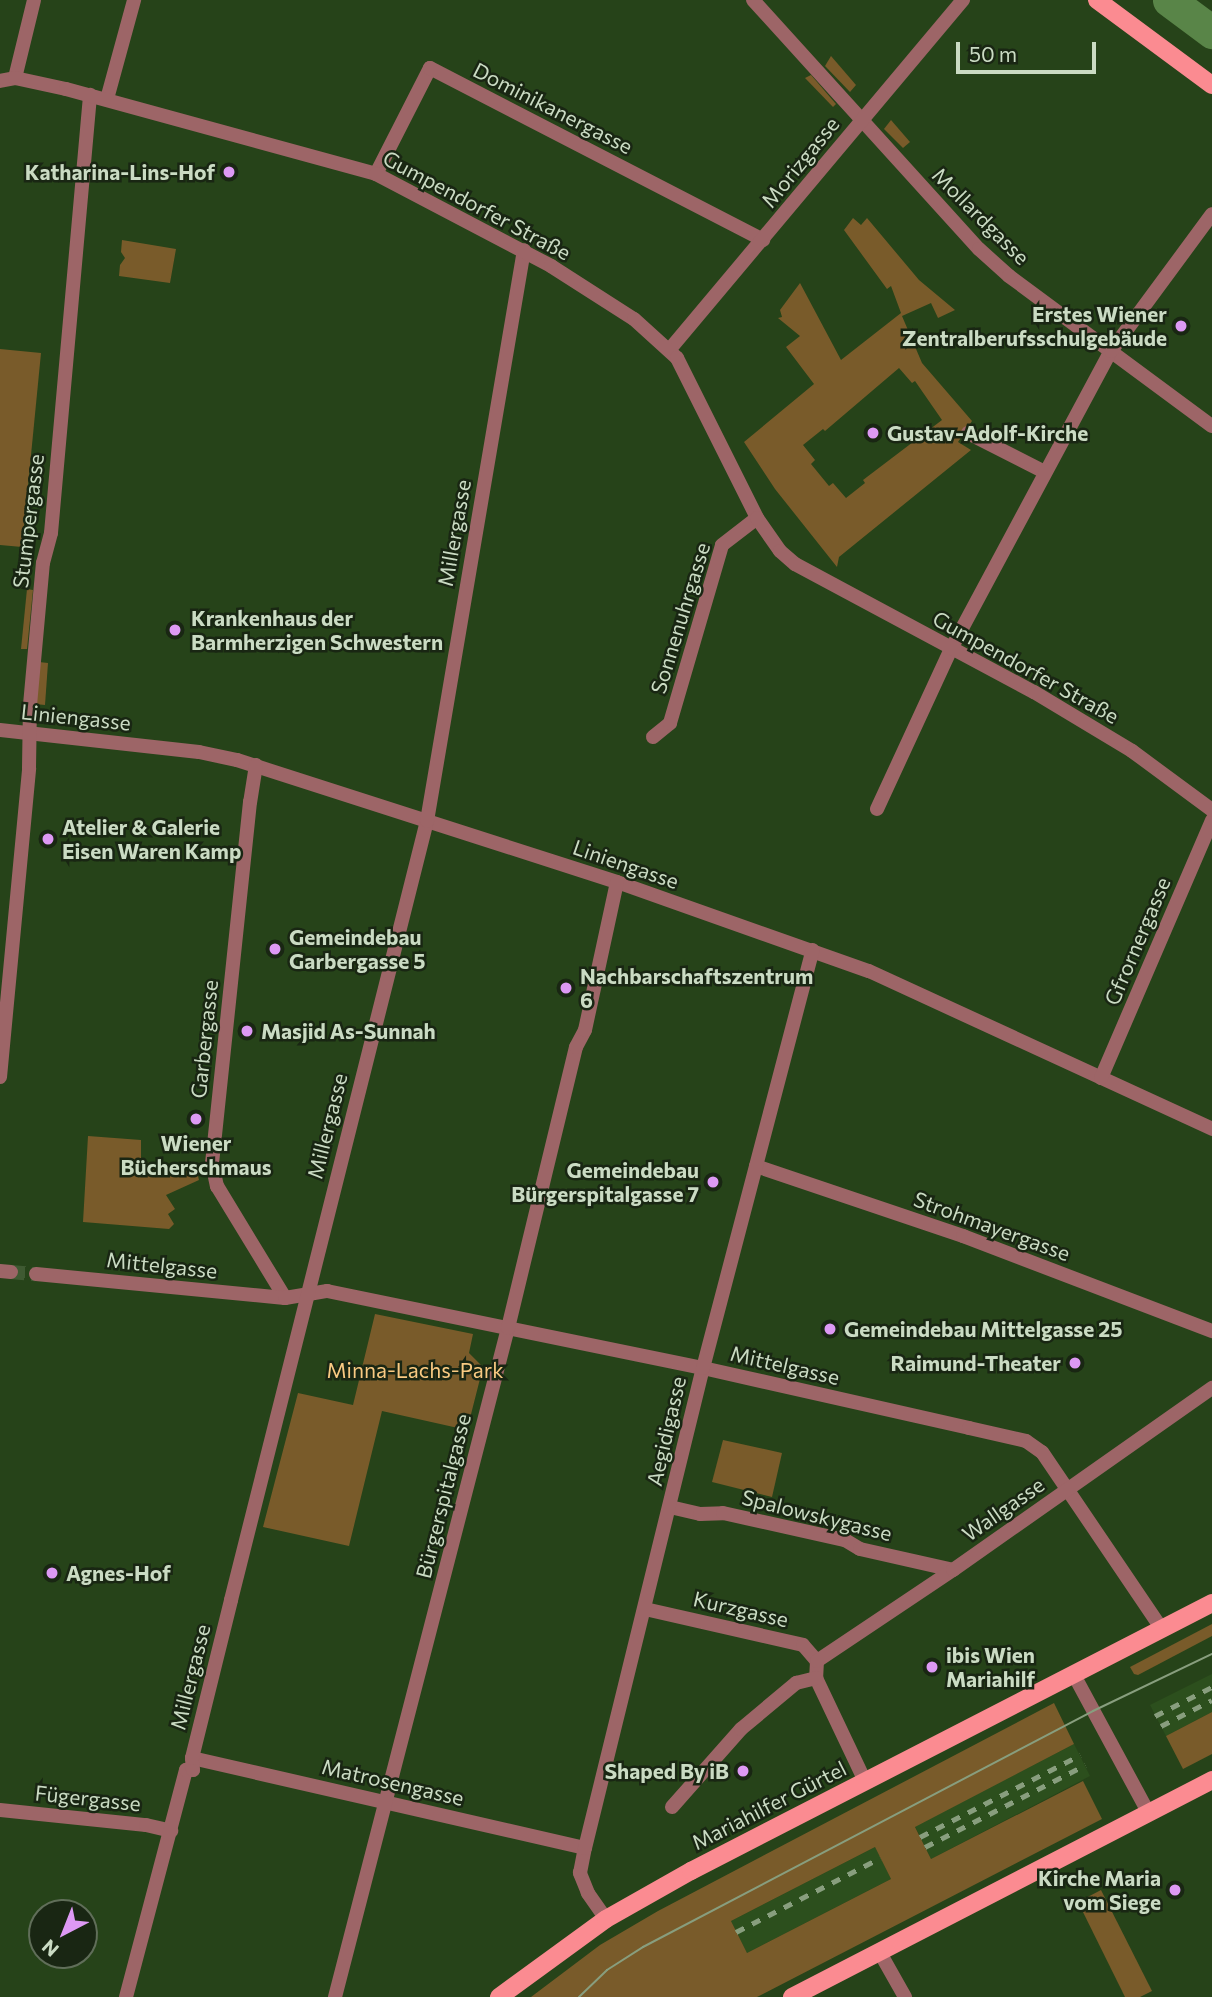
<!DOCTYPE html>
<meta charset="utf-8">
<style>
body{margin:0}
#map{position:relative;width:1212px;height:1997px;overflow:hidden;background:#264319;font-family:Commissioner,sans-serif}
div>[style]{position:absolute}
[style*='--x']{left:calc(var(--x)*1px);top:calc(var(--y)*1px);width:calc(var(--w)*1px);rotate:calc(var(--a)*1deg)}
.built>*{inset:0;background:#2c4f1d}
.green>*{inset:0;background:#795b2a}
.river>*{height:33px;margin:-16.5px;padding:0 16.5px;transform-origin:16.5px;border-radius:16.5px;background:#598548}
.minor-tunnel>*{height:14px;margin-top:-7px;transform-origin:0;background:repeating-linear-gradient(90deg,#3f5a32 0 14px,transparent 0 21px)}
.pedestrian>*{height:14px;margin:-7px;padding:0 7px;transform-origin:7px;border-radius:7px;background:#9d6567}
.minor>*{height:14px;margin:-7px;padding:0 7px;transform-origin:7px;border-radius:7px;background:#9d6567}
.tertiary>*{height:14px;margin:-7px;padding:0 7px;transform-origin:7px;border-radius:7px;background:#9d6567}
.primary>*{height:18px;margin:-9px;padding:0 9px;transform-origin:9px;border-radius:9px;background:#fb8b91}
.tram>*{height:2px;margin:-1px;padding:0 1px;transform-origin:1px;border-radius:1px;background:#889e7e}
.rail>*{height:5px;margin-top:-2.5px;transform-origin:0;background:repeating-linear-gradient(90deg,#889e7e 0 9px,transparent 0 18px)}
.dots>*{width:19px;height:19px;translate:-50% -50%;box-sizing:border-box;border:4px solid #192613;border-radius:50%}
span{translate:-50% -50%;white-space:nowrap;text-align:center;line-height:1.15;-webkit-text-stroke:5px #192613;paint-order:stroke}
.street-label{font-size:21px;color:#cadbc3}
.poi-label{font-size:21px;color:#cadbc3;font-weight:700}
.right{translate:-100% -50%;text-align:right}
.left{translate:0 -50%;text-align:left}
.park-label{font-size:21px;color:#f9ca82}
.north{position:absolute;left:28px;top:1899px;width:70px;height:70px;box-sizing:border-box;background:#192613;border:2px solid #606e59;border-radius:50%;rotate:222deg;font-size:19px;font-weight:700;line-height:28px;text-align:center;color:#cadbc3}
.north::after{content:'';display:block;margin:auto;width:24px;height:32px;background:#dd99f4;clip-path:polygon(50% 0,100% 100%,50% 72%,0 100%)}
.scale{position:absolute;left:956px;top:42px;width:140px;height:32px;box-sizing:border-box;border:4px solid #cadbc3;border-top:0;padding-left:9px;font-size:21px;line-height:24px;white-space:nowrap;color:#cadbc3;-webkit-text-stroke:5px #192613;paint-order:stroke}
</style>
<div id="map">
<div class="built">
<div style="clip-path:polygon(1212px 1674px,1212px 1712px,1166px 1736px,1150px 1705px)"></div>
<div style="clip-path:polygon(1074px 1744px,1090px 1776px,931px 1859px,915px 1826px)"></div>
<div style="clip-path:polygon(875px 1847px,891px 1879px,747px 1953px,731px 1921px)"></div>
</div>
<div class="green">
<div style="clip-path:polygon(831px 56px,856px 85px,850px 92px,825px 66px)"></div>
<div style="clip-path:polygon(811px 75px,836px 104px,833px 107px,805px 78px)"></div>
<div style="clip-path:polygon(891px 120px,910px 142px,903px 148px,884px 129px)"></div>
<div style="clip-path:polygon(evenodd,853px 218px,861px 225px,867px 218px,919px 280px,955px 310px,938px 318px,931px 303px,902px 316px,922px 363px,972px 421px,958px 442px,971px 450px,839px 557px,837px 567px,775px 489px,744px 442px,814px 384px,786px 347px,800px 336px,778px 318px,782px 317px,780px 310px,800px 283px,841px 360px,901px 313px,891px 286px,887px 289px,844px 230px,853px 218px,899px 368px,912px 383px,915px 381px,942px 420px,863px 480px,865px 483px,846px 498px,833px 483px,829px 486px,811px 464px,815px 460px,803px 445px,823px 429px,825px 431px,899px 368px)"></div>
<div style="clip-path:polygon(122px 240px,176px 249px,170px 283px,119px 276px,120px 265px,125px 258px,121px 252px)"></div>
<div style="clip-path:polygon(0 349px,41px 353px,22px 547px,0 545px)"></div>
<div style="clip-path:polygon(27px 589px,33px 590px,27px 649px,21px 649px)"></div>
<div style="clip-path:polygon(39px 662px,48px 663px,45px 705px,35px 704px)"></div>
<div style="clip-path:polygon(88px 1136px,141px 1140px,141px 1162px,178px 1165px,179px 1170px,197px 1172px,199px 1180px,166px 1195px,175px 1209px,168px 1214px,174px 1224px,169px 1229px,83px 1222px)"></div>
<div style="clip-path:polygon(375px 1314px,473px 1334px,469px 1353px,483px 1367px,467px 1430px,382px 1411px,349px 1546px,263px 1527px,298px 1393px,353px 1405px)"></div>
<div style="clip-path:polygon(723px 1440px,782px 1453px,772px 1497px,712px 1482px)"></div>
<div style="clip-path:polygon(1212px 1624px,1212px 1636px,1138px 1675px,1134px 1674px,1130px 1667px)"></div>
<div style="clip-path:polygon(evenodd,1054px 1703px,1074px 1744px,915px 1827px,931px 1859px,1083px 1781px,1102px 1819px,757px 1997px,531px 1997px,600px 1945px,658px 1911px,1054px 1703px,875px 1847px,891px 1879px,747px 1953px,731px 1921px,875px 1847px)"></div>
<div style="clip-path:polygon(1212px 1712px,1212px 1754px,1183px 1769px,1166px 1736px)"></div>
<div style="clip-path:polygon(1101px 1890px,1152px 1991px,1140px 1997px,1125px 1997px,1078px 1902px)"></div>
</div>
<div class="river">
<div style="--x:1169;--y:0;--w:54;--a:36.7"></div>
</div>
<div class="minor-tunnel">
<div style="--x:11;--y:1272;--w:25;--a:5"></div>
</div>
<div class="pedestrian">
<div style="--x:107;--y:99;--w:103;--a:-74.7"></div>
<div style="--x:703;--y:1368;--w:273;--a:12.7"></div>
<div style="--x:670;--y:1507;--w:31;--a:13"></div>
<div style="--x:700;--y:1514;--w:23;--a:-2"></div>
<div style="--x:723;--y:1513;--w:125;--a:12.5"></div>
<div style="--x:845;--y:1540;--w:17;--a:31"></div>
<div style="--x:860;--y:1549;--w:95;--a:12.7"></div>
</div>
<div class="minor">
<div style="--x:753;--y:0;--w:336;--a:47.8"></div>
<div style="--x:979;--y:249;--w:40;--a:42"></div>
<div style="--x:1009;--y:276;--w:252;--a:36.5"></div>
<div style="--x:15;--y:78;--w:80;--a:-76.3"></div>
<div style="--x:376;--y:174;--w:119;--a:-63"></div>
<div style="--x:430;--y:68;--w:375;--a:27.3"></div>
<div style="--x:670;--y:349;--w:456;--a:-50"></div>
<div style="--x:968;--y:433;--w:86;--a:26.9"></div>
<div style="--x:0;--y:730;--w:200;--a:6.3"></div>
<div style="--x:199;--y:752;--w:39;--a:12"></div>
<div style="--x:237;--y:760;--w:399;--a:17.8"></div>
<div style="--x:617;--y:882;--w:267;--a:19.5"></div>
<div style="--x:869;--y:971;--w:378;--a:24.7"></div>
<div style="--x:653;--y:737;--w:22;--a:-39"></div>
<div style="--x:670;--y:723;--w:185;--a:-73.7"></div>
<div style="--x:722;--y:545;--w:44;--a:-37.6"></div>
<div style="--x:256;--y:765;--w:37;--a:99"></div>
<div style="--x:250;--y:802;--w:363;--a:96"></div>
<div style="--x:212;--y:1163;--w:24;--a:78"></div>
<div style="--x:217;--y:1186;--w:131;--a:58.7"></div>
<div style="--x:877;--y:809;--w:176;--a:-65.2"></div>
<div style="--x:951;--y:649;--w:338;--a:-61.8"></div>
<div style="--x:1111;--y:351;--w:170;--a:-53.6"></div>
<div style="--x:0;--y:1077;--w:310;--a:-84.6"></div>
<div style="--x:29;--y:768;--w:63;--a:-89.1"></div>
<div style="--x:30;--y:705;--w:143;--a:-84.8"></div>
<div style="--x:43;--y:563;--w:31;--a:-75"></div>
<div style="--x:51;--y:533;--w:440;--a:-84.9"></div>
<div style="--x:1101;--y:1078;--w:281;--a:-66.7"></div>
<div style="--x:756;--y:1166;--w:219;--a:18.7"></div>
<div style="--x:963;--y:1236;--w:267;--a:20.9"></div>
<div style="--x:0;--y:1271;--w:11;--a:5"></div>
<div style="--x:36;--y:1274;--w:250;--a:5.5"></div>
<div style="--x:285;--y:1298;--w:43;--a:-9.5"></div>
<div style="--x:327;--y:1291;--w:384;--a:11.6"></div>
<div style="--x:969;--y:1428;--w:58;--a:12.8"></div>
<div style="--x:1026;--y:1441;--w:19;--a:35"></div>
<div style="--x:1042;--y:1452;--w:214;--a:55.9"></div>
<div style="--x:645;--y:1609;--w:162;--a:12.8"></div>
<div style="--x:803;--y:1645;--w:21;--a:49"></div>
<div style="--x:817;--y:1661;--w:17;--a:93"></div>
<div style="--x:816;--y:1678;--w:114;--a:64.6"></div>
<div style="--x:817;--y:1661;--w:164;--a:-33.8"></div>
<div style="--x:953;--y:1570;--w:317;--a:-35.1"></div>
<div style="--x:192;--y:1758;--w:403;--a:12.9"></div>
<div style="--x:672;--y:1807;--w:104;--a:-48.5"></div>
<div style="--x:741;--y:1729;--w:72;--a:-39.9"></div>
<div style="--x:796;--y:1683;--w:21;--a:-14"></div>
<div style="--x:0;--y:1810;--w:147;--a:5.9"></div>
<div style="--x:146;--y:1825;--w:26;--a:13"></div>
<div style="--x:606;--y:1919;--w:32;--a:-125"></div>
<div style="--x:588;--y:1893;--w:22;--a:-112"></div>
<div style="--x:580;--y:1873;--w:25;--a:-79"></div>
<div style="--x:585;--y:1848;--w:494;--a:-76.2"></div>
<div style="--x:703;--y:1368;--w:432;--a:-75.3"></div>
<div style="--x:879;--y:1951;--w:53;--a:60.5"></div>
<div style="--x:126;--y:1997;--w:235;--a:-75.2"></div>
<div style="--x:186;--y:1770;--w:7;--a:0"></div>
<div style="--x:193;--y:1770;--w:12;--a:-95"></div>
<div style="--x:192;--y:1758;--w:163;--a:-76.1"></div>
<div style="--x:231;--y:1600;--w:803;--a:-75.88"></div>
<div style="--x:427;--y:821;--w:579;--a:-80.36"></div>
<div style="--x:335;--y:1997;--w:691;--a:-75.5"></div>
<div style="--x:508;--y:1328;--w:289;--a:-76.4"></div>
<div style="--x:576;--y:1047;--w:19;--a:-62"></div>
<div style="--x:585;--y:1030;--w:151;--a:-77.8"></div>
</div>
<div class="tertiary">
<div style="--x:0;--y:81;--w:15;--a:-11"></div>
<div style="--x:15;--y:78;--w:52;--a:12.2"></div>
<div style="--x:66;--y:89;--w:321;--a:15.3"></div>
<div style="--x:376;--y:174;--w:198;--a:27.7"></div>
<div style="--x:551;--y:266;--w:98;--a:32.6"></div>
<div style="--x:634;--y:319;--w:58;--a:42.2"></div>
<div style="--x:677;--y:358;--w:179;--a:63.4"></div>
<div style="--x:757;--y:518;--w:40;--a:55.1"></div>
<div style="--x:780;--y:551;--w:20;--a:41"></div>
<div style="--x:795;--y:564;--w:271;--a:28.2"></div>
<div style="--x:1034;--y:692;--w:114;--a:31"></div>
<div style="--x:1132;--y:751;--w:99;--a:36.4"></div>
<div style="--x:1074;--y:1675;--w:156;--a:61.6"></div>
</div>
<div class="primary">
<div style="--x:1097;--y:0;--w:143;--a:36.5"></div>
<div style="--x:499;--y:1997;--w:132;--a:-36.1"></div>
<div style="--x:606;--y:1919;--w:98;--a:-29.5"></div>
<div style="--x:691;--y:1871;--w:586;--a:-27.22"></div>
<div style="--x:792;--y:1997;--w:473;--a:-27.3"></div>
</div>
<div class="tram">
<div style="--x:579;--y:1997;--w:39;--a:-44"></div>
<div style="--x:607;--y:1970;--w:43;--a:-32.6"></div>
<div style="--x:643;--y:1947;--w:508;--a:-27.67"></div>
<div style="--x:1093;--y:1711;--w:132;--a:-25.6"></div>
</div>
<div class="rail">
<div style="--x:1155;--y:1716;--w:64;--a:-27"></div>
<div style="--x:1161;--y:1726;--w:57;--a:-27"></div>
<div style="--x:920;--y:1837;--w:180;--a:-27.1"></div>
<div style="--x:925;--y:1847;--w:180;--a:-27.1"></div>
<div style="--x:736;--y:1932;--w:162;--a:-27.2"></div>
</div>
<div class="dots">
<div style="left:229px;top:172px;background:#dd99f4"></div>
<div style="left:1181px;top:326px;background:#dd99f4"></div>
<div style="left:873px;top:433px;background:#dd99f4"></div>
<div style="left:175px;top:630px;background:#dd99f4"></div>
<div style="left:48px;top:839px;background:#dd99f4"></div>
<div style="left:275px;top:949px;background:#dd99f4"></div>
<div style="left:566px;top:988px;background:#dd99f4"></div>
<div style="left:247px;top:1031px;background:#dd99f4"></div>
<div style="left:196px;top:1119px;background:#dd99f4"></div>
<div style="left:713px;top:1182px;background:#dd99f4"></div>
<div style="left:830px;top:1329px;background:#dd99f4"></div>
<div style="left:1075px;top:1363px;background:#dd99f4"></div>
<div style="left:52px;top:1573px;background:#dd99f4"></div>
<div style="left:932px;top:1667px;background:#dd99f4"></div>
<div style="left:743px;top:1771px;background:#dd99f4"></div>
<div style="left:1175px;top:1890px;background:#dd99f4"></div>
</div>
<div class="street-label">
<span style="left:553px;top:108px;rotate:27deg">Dominikanergasse</span>
<span style="left:800px;top:162px;rotate:-51deg">Morizgasse</span>
<span style="left:477px;top:205px;rotate:28deg">Gumpendorfer Straße</span>
<span style="left:981px;top:216px;rotate:45deg">Mollardgasse</span>
<span style="left:28px;top:521px;rotate:-83deg">Stumpergasse</span>
<span style="left:454px;top:533px;rotate:-80deg">Millergasse</span>
<span style="left:680px;top:618px;rotate:-73deg">Sonnenuhrgasse</span>
<span style="left:1026px;top:667px;rotate:29deg">Gumpendorfer Straße</span>
<span style="left:76px;top:717px;rotate:6deg">Liniengasse</span>
<span style="left:626px;top:864px;rotate:19deg">Liniengasse</span>
<span style="left:1137px;top:941px;rotate:-67deg">Gfrornergasse</span>
<span style="left:204px;top:1039px;rotate:-84deg">Garbergasse</span>
<span style="left:327px;top:1126px;rotate:-76deg">Millergasse</span>
<span style="left:992px;top:1226px;rotate:20deg">Strohmayergasse</span>
<span style="left:162px;top:1265px;rotate:6deg">Mittelgasse</span>
<span style="left:785px;top:1365px;rotate:13deg">Mittelgasse</span>
<span style="left:666px;top:1431px;rotate:-77deg">Aegidigasse</span>
<span style="left:443px;top:1496px;rotate:-76deg">Bürgerspitalgasse</span>
<span style="left:1003px;top:1509px;rotate:-35deg">Wallgasse</span>
<span style="left:817px;top:1515px;rotate:14deg">Spalowskygasse</span>
<span style="left:741px;top:1609px;rotate:13deg">Kurzgasse</span>
<span style="left:190px;top:1677px;rotate:-76deg">Millergasse</span>
<span style="left:393px;top:1782px;rotate:13deg">Matrosengasse</span>
<span style="left:88px;top:1798px;rotate:6deg">Fügergasse</span>
<span style="left:769px;top:1805px;rotate:-27deg">Mariahilfer Gürtel</span>
</div>
<div class="poi-label">
<span class="right" style="left:215px;top:172px">Katharina-Lins-Hof</span>
<span class="right" style="left:1167px;top:326px">Erstes Wiener<br>Zentralberufsschulgebäude</span>
<span class="left" style="left:887px;top:433px">Gustav-Adolf-Kirche</span>
<span class="left" style="left:191px;top:630px">Krankenhaus der<br>Barmherzigen Schwestern</span>
<span class="left" style="left:62px;top:839px">Atelier &amp; Galerie<br>Eisen Waren Kamp</span>
<span class="left" style="left:289px;top:949px">Gemeindebau<br>Garbergasse 5</span>
<span class="left" style="left:580px;top:988px">Nachbarschaftszentrum<br>6</span>
<span class="left" style="left:261px;top:1031px">Masjid As-Sunnah</span>
<span style="left:196px;top:1155px">Wiener<br>Bücherschmaus</span>
<span class="right" style="left:699px;top:1182px">Gemeindebau<br>Bürgerspitalgasse 7</span>
<span class="left" style="left:844px;top:1329px">Gemeindebau Mittelgasse 25</span>
<span class="right" style="left:1061px;top:1363px">Raimund-Theater</span>
<span class="left" style="left:66px;top:1573px">Agnes-Hof</span>
<span class="left" style="left:946px;top:1667px">ibis Wien<br>Mariahilf</span>
<span class="right" style="left:729px;top:1771px">Shaped By iB</span>
<span class="right" style="left:1161px;top:1890px">Kirche Maria<br>vom Siege</span>
</div>
<div class="park-label">
<span style="left:415px;top:1370px">Minna-Lachs-Park</span>
</div>
<div class="north">N</div>
<div class="scale">50 m</div>
</div>
